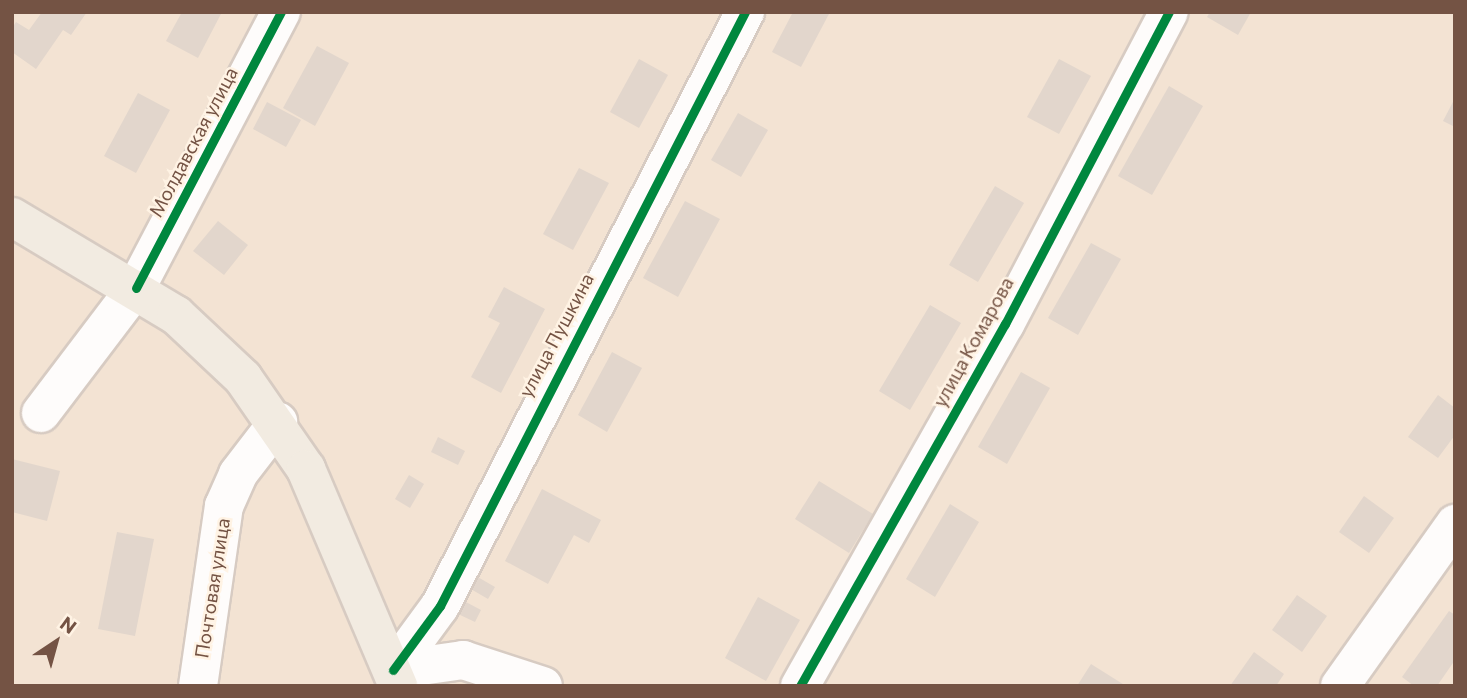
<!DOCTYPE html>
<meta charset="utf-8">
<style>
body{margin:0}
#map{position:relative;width:1467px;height:698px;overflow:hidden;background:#f6eee4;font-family:Commissioner,sans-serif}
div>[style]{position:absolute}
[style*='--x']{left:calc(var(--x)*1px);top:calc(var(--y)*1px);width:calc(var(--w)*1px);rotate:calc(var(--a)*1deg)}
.residential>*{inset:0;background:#f3e3d3}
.building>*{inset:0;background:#e2d6cc}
.roads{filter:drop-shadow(2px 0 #d7cbc2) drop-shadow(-2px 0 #d7cbc2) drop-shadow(0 2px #d7cbc2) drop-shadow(0 -2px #d7cbc2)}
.minor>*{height:38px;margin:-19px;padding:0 19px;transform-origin:19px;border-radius:19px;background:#fefcfb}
.major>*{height:38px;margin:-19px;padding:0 19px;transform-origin:19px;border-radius:19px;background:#f2ebe1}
.cycleway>*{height:9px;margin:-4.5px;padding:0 4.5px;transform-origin:4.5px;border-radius:4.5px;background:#00873e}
span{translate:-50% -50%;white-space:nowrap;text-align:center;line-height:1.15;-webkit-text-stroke:5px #fff3e4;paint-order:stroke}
.street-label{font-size:19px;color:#745344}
.frame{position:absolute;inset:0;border:14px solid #745344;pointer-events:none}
.north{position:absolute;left:21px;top:607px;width:70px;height:70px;-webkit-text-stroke:5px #fff3e4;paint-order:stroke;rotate:36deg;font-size:19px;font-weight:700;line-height:28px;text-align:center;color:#745344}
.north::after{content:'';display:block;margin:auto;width:24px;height:32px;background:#745344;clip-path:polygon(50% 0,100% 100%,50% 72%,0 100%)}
</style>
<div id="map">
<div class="residential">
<div style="clip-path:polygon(12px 12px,1455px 12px,1455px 686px,12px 686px)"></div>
</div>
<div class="building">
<div style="clip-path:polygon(42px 12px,87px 12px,71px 35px,63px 30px,36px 69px,12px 52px,12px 28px,16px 22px,29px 30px)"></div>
<div style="clip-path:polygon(182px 12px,222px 12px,198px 58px,166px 41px)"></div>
<div style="clip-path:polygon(793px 12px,830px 12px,801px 67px,772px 52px)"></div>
<div style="clip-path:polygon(1210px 12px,1251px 12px,1238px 35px,1207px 17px)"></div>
<div style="clip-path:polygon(317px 46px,349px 63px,315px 126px,283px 108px)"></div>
<div style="clip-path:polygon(639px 59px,668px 75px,639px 128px,610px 112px)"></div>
<div style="clip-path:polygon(1059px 59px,1091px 76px,1059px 134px,1027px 117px)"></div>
<div style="clip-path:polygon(1169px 86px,1203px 106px,1152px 195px,1118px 176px)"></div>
<div style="clip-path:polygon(138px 93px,170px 110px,136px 173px,104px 156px)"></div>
<div style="clip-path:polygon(1455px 98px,1455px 127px,1443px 121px)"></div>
<div style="clip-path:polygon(267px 102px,301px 120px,286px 147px,253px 129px)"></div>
<div style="clip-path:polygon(738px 113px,768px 130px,741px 177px,711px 160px)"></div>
<div style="clip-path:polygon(579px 168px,609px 183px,573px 250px,543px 234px)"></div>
<div style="clip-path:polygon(995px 186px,1024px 203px,978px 282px,949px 265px)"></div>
<div style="clip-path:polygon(685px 201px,720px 219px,678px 297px,643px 278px)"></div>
<div style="clip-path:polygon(218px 221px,248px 245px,224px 275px,193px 251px)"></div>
<div style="clip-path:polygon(1091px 243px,1121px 259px,1078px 335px,1048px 318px)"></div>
<div style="clip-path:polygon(504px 287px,545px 309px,501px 393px,471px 377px,500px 323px,488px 317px)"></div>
<div style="clip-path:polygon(930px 305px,961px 323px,910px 410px,879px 391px)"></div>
<div style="clip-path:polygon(612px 352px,642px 368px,607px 432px,578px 415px)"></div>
<div style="clip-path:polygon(1021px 372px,1050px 388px,1007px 464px,978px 447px)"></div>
<div style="clip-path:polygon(1438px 395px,1455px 408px,1455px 435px,1438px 458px,1408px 437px)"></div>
<div style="clip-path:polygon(438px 437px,465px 451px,458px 465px,431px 452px)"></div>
<div style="clip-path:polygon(12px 459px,60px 471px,47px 521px,12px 512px)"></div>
<div style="clip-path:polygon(409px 475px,424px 484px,410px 508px,395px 499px)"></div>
<div style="clip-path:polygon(819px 481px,873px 514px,849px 553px,795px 519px)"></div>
<div style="clip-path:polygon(542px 489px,601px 520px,589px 543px,574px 535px,548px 584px,505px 561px)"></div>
<div style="clip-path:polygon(1364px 496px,1394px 518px,1369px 553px,1339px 532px)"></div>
<div style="clip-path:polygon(950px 504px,979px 522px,935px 597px,906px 579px)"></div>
<div style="clip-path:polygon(117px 532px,154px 539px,135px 636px,98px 629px)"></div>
<div style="clip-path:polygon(476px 576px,495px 587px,488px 599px,469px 588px)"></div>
<div style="clip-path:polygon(1297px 595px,1327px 616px,1302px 652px,1272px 630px)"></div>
<div style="clip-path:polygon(758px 597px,800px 620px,766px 681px,725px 658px)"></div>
<div style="clip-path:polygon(464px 601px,481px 610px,475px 622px,458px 614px)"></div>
<div style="clip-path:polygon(1449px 611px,1455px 615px,1455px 660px,1437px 686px,1414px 686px,1402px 677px)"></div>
<div style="clip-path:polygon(1254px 652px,1284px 674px,1276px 686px,1230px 686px)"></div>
<div style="clip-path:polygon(1091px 664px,1126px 686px,1077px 686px)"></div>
</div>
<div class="roads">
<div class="minor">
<div style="--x:41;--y:413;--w:157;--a:-52.8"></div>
<div style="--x:136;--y:288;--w:312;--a:-62.3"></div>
<div style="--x:393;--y:670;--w:79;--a:-53.7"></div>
<div style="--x:440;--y:606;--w:668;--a:-62.82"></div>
<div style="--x:393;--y:670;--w:71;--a:-8.1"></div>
<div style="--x:463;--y:660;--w:84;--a:18"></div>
<div style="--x:198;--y:686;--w:182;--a:-81.8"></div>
<div style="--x:224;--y:506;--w:35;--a:-66"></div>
<div style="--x:238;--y:474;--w:66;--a:-52.4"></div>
<div style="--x:800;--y:686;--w:416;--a:-60.5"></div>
<div style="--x:1005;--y:324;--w:352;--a:-62.3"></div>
<div style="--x:1340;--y:686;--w:199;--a:-54.6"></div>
</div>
<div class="major">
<div style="--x:12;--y:217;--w:191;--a:30.9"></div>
<div style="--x:176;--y:315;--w:92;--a:43.2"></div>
<div style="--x:243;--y:378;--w:111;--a:55.3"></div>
<div style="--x:306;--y:469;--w:236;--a:67"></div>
</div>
</div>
<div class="cycleway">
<div style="--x:136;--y:288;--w:312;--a:-62.3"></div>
<div style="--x:393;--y:670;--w:79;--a:-53.7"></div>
<div style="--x:440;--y:606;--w:668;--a:-62.82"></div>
<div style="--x:800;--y:686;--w:416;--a:-60.5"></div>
<div style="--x:1005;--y:324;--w:352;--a:-62.3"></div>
</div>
<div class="street-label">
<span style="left:193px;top:142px;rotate:-62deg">Молдавская улица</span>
<span style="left:556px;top:335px;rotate:-62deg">улица Пушкина</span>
<span style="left:973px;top:342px;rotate:-61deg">улица Комарова</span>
<span style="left:212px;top:588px;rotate:-81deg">Почтовая улица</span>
</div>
<div class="frame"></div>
<div class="north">N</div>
</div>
